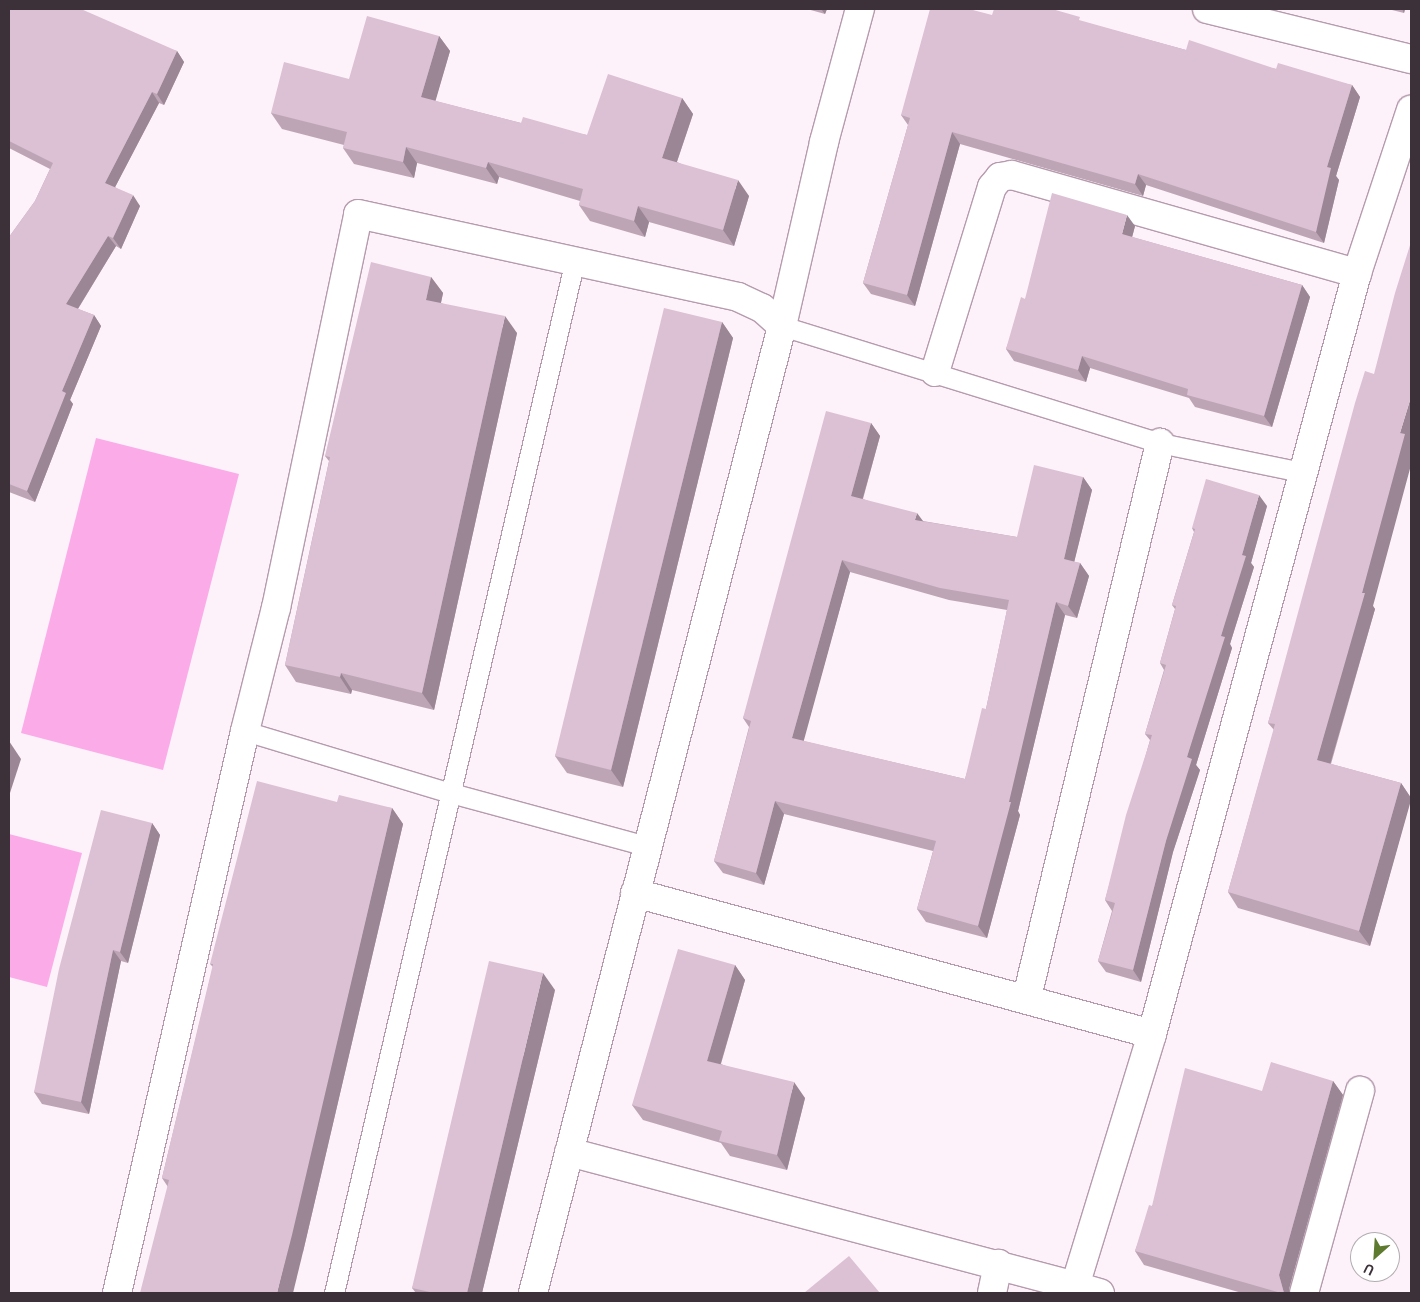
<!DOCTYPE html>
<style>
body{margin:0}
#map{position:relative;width:1420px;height:1302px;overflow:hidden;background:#fdf2fa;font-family:"Space Grotesk",sans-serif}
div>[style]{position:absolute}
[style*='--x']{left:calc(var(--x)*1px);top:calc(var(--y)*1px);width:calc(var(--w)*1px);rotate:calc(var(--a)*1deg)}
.water>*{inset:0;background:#fbace8}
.roads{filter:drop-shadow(1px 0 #b69bae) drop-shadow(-1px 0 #b69bae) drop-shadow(0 1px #b69bae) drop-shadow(0 -1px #b69bae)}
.service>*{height:19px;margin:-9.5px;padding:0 9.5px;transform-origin:9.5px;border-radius:9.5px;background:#fff}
.minor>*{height:28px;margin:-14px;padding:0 14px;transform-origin:14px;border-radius:14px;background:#fff}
.wall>*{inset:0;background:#bda5b6}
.shaded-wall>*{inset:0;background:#9a8694}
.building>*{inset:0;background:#dcc0d4}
span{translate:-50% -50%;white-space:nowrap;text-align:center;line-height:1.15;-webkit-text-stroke:4px #fff;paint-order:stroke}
.frame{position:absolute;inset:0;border:10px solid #3c3139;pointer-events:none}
.north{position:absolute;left:1350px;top:1232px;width:50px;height:50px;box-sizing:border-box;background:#fff;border:1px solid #b1adb0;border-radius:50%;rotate:206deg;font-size:14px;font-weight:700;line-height:20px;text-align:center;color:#3c3139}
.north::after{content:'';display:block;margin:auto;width:18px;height:22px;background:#5e7a2f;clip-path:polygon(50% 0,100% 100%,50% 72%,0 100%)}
</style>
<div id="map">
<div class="water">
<div style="clip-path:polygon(96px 438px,239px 474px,163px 770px,21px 733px)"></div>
<div style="clip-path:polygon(9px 834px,82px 853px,47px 987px,9px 977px)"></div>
</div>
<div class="roads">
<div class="service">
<div style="--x:782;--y:326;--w:396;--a:17.2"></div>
<div style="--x:1160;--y:443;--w:149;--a:11.6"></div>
<div style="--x:245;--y:731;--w:215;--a:16.8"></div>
<div style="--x:451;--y:793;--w:202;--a:15.2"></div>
<div style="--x:334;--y:1293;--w:1061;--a:-76.87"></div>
</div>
<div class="minor">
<div style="--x:1207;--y:9;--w:210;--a:13.8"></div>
<div style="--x:935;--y:372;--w:194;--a:-72.9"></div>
<div style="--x:992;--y:187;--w:13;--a:-51"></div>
<div style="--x:1000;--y:177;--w:12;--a:-9"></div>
<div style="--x:1012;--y:175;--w:359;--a:15.9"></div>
<div style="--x:635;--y:893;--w:536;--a:15.26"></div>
<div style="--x:1027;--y:997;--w:570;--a:-76.5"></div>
<div style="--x:569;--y:1152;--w:523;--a:14.83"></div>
<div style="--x:1075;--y:1286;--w:264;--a:-73"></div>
<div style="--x:1152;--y:1034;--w:788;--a:-74.92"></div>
<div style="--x:1357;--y:273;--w:172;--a:-71.7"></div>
<div style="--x:1075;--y:1286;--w:26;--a:16"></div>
<div style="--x:117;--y:1293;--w:576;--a:-77.17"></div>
<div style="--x:245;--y:731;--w:127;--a:-75.9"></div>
<div style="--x:276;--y:608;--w:402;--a:-78.2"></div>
<div style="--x:358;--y:214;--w:389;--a:12.3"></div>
<div style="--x:738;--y:297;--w:26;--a:25"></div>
<div style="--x:762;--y:308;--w:27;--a:42"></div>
<div style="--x:533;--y:1293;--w:999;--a:-75.56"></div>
<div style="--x:782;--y:326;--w:189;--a:-77.1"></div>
<div style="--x:824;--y:142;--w:138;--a:-74.9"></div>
<div style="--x:992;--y:1293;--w:30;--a:-78"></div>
<div style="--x:1304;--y:1293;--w:210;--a:-74.5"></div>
</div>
</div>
<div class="wall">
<div style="clip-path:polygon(9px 9px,177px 51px,184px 62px,164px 105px,159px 103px,115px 187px,140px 206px,121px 249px,116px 246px,78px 309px,94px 315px,101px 326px,70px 400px,73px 404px,35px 502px,9px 492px,9px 237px,35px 201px,50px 169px,9px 148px)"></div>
<div style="clip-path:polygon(807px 9px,827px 9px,825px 14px)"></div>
<div style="clip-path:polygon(1388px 9px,1405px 9px,1404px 13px)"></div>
<div style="clip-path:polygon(992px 15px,1083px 22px,1186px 50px,1352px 85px,1360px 97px,1336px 176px,1339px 180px,1324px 243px,1146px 185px,1143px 196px,960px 144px,915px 306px,871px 294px,863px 283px,908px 125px,901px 115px)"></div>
<div style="clip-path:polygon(439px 36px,450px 51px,435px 101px,521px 123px,587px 135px,682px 98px,693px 114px,677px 162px,749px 196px,734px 246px,649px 222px,645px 237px,590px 221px,579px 205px,580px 201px,499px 177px,497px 184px,417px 163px,414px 178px,354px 164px,343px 148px,344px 145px,282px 129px,271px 113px,349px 79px)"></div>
<div style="clip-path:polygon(1135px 226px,1132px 237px,1302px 285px,1310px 297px,1272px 427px,1195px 407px,1189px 398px,1090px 368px,1086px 382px,1014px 361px,1006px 349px,1025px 299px)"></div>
<div style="clip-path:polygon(431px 277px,443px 293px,441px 303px,517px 333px,434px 710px,352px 690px,351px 694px,296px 682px,285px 665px,329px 461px,325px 456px)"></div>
<div style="clip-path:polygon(722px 322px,733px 338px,623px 787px,567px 773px,555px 756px)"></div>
<div style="clip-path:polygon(1374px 374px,1373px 606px,1375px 609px,1331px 764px,1401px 783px,1411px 798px,1370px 946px,1238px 908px,1228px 892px,1274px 730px,1268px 723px)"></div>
<div style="clip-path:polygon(evenodd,871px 423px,880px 436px,863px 499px,923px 521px,1017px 537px,1083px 477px,1092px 490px,1074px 562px,1080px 563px,1089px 576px,1077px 618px,1065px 615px,1018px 811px,1020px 815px,987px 938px,926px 922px,917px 909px,933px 851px,784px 814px,764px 885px,723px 873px,714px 861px,749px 727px,743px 718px,871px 423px,850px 572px,949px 600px,1007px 610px,986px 709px,965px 779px,803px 741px,850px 572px)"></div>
<div style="clip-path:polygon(1267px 506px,1251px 563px,1254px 567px,1230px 644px,1232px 648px,1196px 765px,1200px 770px,1173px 852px,1141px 982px,1106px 972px,1098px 961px,1112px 911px,1105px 900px,1150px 740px,1145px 734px,1164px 670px,1160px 663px,1175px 609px,1172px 605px,1194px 532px,1192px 528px)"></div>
<div style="clip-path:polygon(337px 802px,392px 808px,403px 824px,303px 1252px,168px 1187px,162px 1178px,213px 967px,210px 964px)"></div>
<div style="clip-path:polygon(152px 823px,160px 835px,128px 963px,121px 961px,89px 1114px,42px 1104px,34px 1092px)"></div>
<div style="clip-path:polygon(735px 965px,745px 980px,721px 1064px,805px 1098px,787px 1170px,730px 1156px,721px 1143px,643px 1120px,632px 1105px)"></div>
<div style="clip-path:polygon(555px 990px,482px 1293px,416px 1293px,412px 1288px)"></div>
<div style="clip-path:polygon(1333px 1081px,1343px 1095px,1289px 1289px,1290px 1293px,1242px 1293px,1144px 1265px,1135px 1251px,1152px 1206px,1262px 1091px)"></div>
</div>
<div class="shaded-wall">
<div style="clip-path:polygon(821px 9px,827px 9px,825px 14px)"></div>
<div style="clip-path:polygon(1402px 9px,1405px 9px,1404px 13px)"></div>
<div style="clip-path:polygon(439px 36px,450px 51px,432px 113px,421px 97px)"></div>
<div style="clip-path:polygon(177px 51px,184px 62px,164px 105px,157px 94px)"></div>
<div style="clip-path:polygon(1352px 85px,1360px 97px,1336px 176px,1339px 180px,1324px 243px,1316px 232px,1327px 167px)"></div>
<div style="clip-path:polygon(152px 92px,159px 103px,112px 193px,105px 183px)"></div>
<div style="clip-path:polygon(682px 98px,693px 114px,673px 173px,662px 158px)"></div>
<div style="clip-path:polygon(952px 132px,960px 144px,915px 306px,907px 295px)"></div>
<div style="clip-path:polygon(406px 147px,417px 163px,414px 178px,403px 162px)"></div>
<div style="clip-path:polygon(488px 162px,499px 177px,497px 184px,486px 168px)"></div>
<div style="clip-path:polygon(1138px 174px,1146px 185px,1143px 196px,1135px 184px)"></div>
<div style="clip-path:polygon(738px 180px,749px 196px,734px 246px,723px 230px)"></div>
<div style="clip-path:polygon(133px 195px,140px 206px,121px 249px,113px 238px)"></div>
<div style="clip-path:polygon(638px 206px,649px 222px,645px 237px,634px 221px)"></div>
<div style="clip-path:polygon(1127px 215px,1135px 226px,1130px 245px,1122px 234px)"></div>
<div style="clip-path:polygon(108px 236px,116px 246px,74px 315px,66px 304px)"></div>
<div style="clip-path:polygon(431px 277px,443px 293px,438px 316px,426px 300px)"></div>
<div style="clip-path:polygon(1302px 285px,1310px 297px,1272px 427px,1264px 416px)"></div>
<div style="clip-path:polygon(94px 315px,101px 326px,70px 400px,73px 404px,35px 502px,27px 491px,62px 391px)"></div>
<div style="clip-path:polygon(505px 316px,517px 333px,434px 710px,422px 693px)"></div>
<div style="clip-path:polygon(722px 322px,733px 338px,623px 787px,611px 770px)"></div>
<div style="clip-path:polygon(1082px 356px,1090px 368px,1086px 382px,1078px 370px)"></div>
<div style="clip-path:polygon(1411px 397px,1411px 465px,1373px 606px,1375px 609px,1327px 775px,1317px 760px,1362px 593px,1400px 433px)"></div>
<div style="clip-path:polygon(871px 423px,880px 436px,860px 508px,851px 496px)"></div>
<div style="clip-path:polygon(1083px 477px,1092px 490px,1072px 571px,1064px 559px)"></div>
<div style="clip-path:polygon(1259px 495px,1267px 506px,1251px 563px,1254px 567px,1230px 644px,1232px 648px,1196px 765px,1200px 770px,1173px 852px,1141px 982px,1133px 970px,1187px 757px,1221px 636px,1242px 555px)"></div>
<div style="clip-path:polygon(917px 513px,926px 525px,915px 520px)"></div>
<div style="clip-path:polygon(842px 560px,850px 572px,801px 751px,792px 738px)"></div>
<div style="clip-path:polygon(1080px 563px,1089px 576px,1077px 618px,1068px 606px)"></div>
<div style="clip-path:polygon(1056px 602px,1065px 615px,1018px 811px,1020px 815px,987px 938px,978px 926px)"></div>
<div style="clip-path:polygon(341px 673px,352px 690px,351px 694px,340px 677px)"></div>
<div style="clip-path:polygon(9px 741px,21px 759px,9px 796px)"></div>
<div style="clip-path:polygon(1401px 783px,1411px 798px,1411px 800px,1370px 946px,1359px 931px)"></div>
<div style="clip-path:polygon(775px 801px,784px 814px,764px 885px,756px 873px)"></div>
<div style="clip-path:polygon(392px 808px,403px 824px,303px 1252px,293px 1293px,277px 1293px)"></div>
<div style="clip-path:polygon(152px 823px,160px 835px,128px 963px,120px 952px)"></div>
<div style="clip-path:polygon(113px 950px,121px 961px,89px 1114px,81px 1102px)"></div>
<div style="clip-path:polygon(735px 965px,745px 980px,717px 1076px,707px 1061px)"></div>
<div style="clip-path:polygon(543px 973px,555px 990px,482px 1293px,467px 1293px)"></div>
<div style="clip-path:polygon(1333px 1081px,1343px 1095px,1289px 1289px,1290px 1293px,1284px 1293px,1279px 1275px)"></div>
<div style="clip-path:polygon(794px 1082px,805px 1098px,787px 1170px,777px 1155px)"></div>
</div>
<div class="building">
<div style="clip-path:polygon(9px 9px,81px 9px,177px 51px,157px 94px,152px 92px,105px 183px,133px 195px,113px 238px,108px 236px,66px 304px,94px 315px,62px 391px,66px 393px,27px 491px,9px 484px,9px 237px,35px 201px,53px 163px,9px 141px)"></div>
<div style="clip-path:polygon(930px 9px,969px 9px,992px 15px,994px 9px,1052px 9px,1080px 17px,1079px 20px,1186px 50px,1189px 40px,1276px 69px,1278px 63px,1352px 85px,1327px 167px,1331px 168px,1316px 232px,1138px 174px,1135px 184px,952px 132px,907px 295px,863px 283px,910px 118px,901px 115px)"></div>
<div style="clip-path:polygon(367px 16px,439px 36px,421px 97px,521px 123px,523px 117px,587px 135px,608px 74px,682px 98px,662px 158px,738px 180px,723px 230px,638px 206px,634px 221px,579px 205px,583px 189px,488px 162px,486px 168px,406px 147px,403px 162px,343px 148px,347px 132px,271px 113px,284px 62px,349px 79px)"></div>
<div style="clip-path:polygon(1052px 193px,1127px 215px,1122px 234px,1302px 285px,1264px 416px,1187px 395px,1188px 389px,1082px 356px,1078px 370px,1006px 349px,1021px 297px,1025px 299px)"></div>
<div style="clip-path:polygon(1411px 242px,1411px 397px,1400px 433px,1405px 434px,1362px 593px,1365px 593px,1317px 760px,1401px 783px,1359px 931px,1228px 892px,1275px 724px,1268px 723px,1355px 403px,1365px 371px,1374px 374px,1395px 293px)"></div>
<div style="clip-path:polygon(371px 262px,431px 277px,426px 300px,505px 316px,422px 693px,341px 673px,340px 677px,285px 665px,330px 457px,325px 456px)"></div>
<div style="clip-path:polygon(664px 308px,722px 322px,611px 770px,555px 756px)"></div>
<div style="clip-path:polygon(evenodd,826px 411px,871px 423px,851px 496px,917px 513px,915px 520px,1017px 537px,1034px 465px,1083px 477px,1064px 559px,1080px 563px,1068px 606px,1056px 602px,1009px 802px,1011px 802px,978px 926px,917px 909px,936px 841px,775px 801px,756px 873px,714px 861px,751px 721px,743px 718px,826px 411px,842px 560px,940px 588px,1009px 600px,986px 709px,982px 708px,965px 779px,792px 738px,842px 560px)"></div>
<div style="clip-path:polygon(1206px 479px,1259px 495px,1242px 555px,1246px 556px,1221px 636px,1225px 637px,1187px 757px,1192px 759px,1166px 841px,1133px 970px,1098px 961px,1115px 903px,1105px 900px,1126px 815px,1152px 735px,1145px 734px,1166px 665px,1160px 663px,1176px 606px,1172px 605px,1195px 529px,1192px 528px)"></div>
<div style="clip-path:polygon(257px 781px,337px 802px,339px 795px,392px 808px,292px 1235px,277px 1293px,140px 1293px,169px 1180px,162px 1178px,213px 964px,210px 964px)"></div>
<div style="clip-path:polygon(101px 810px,152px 823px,120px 952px,113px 950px,81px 1102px,34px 1092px,59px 969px)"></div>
<div style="clip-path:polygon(678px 949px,735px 965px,707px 1061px,794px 1082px,777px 1155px,719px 1141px,722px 1131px,632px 1105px)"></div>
<div style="clip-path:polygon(489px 961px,543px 973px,467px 1293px,434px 1293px,412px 1288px)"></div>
<div style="clip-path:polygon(1271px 1062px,1333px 1081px,1279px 1275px,1284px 1293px,1281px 1293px,1135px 1251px,1149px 1205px,1152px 1206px,1185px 1068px,1262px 1091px)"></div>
<div style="clip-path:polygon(849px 1256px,880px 1293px,804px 1293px)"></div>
</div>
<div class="frame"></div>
<div class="north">U</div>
</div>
